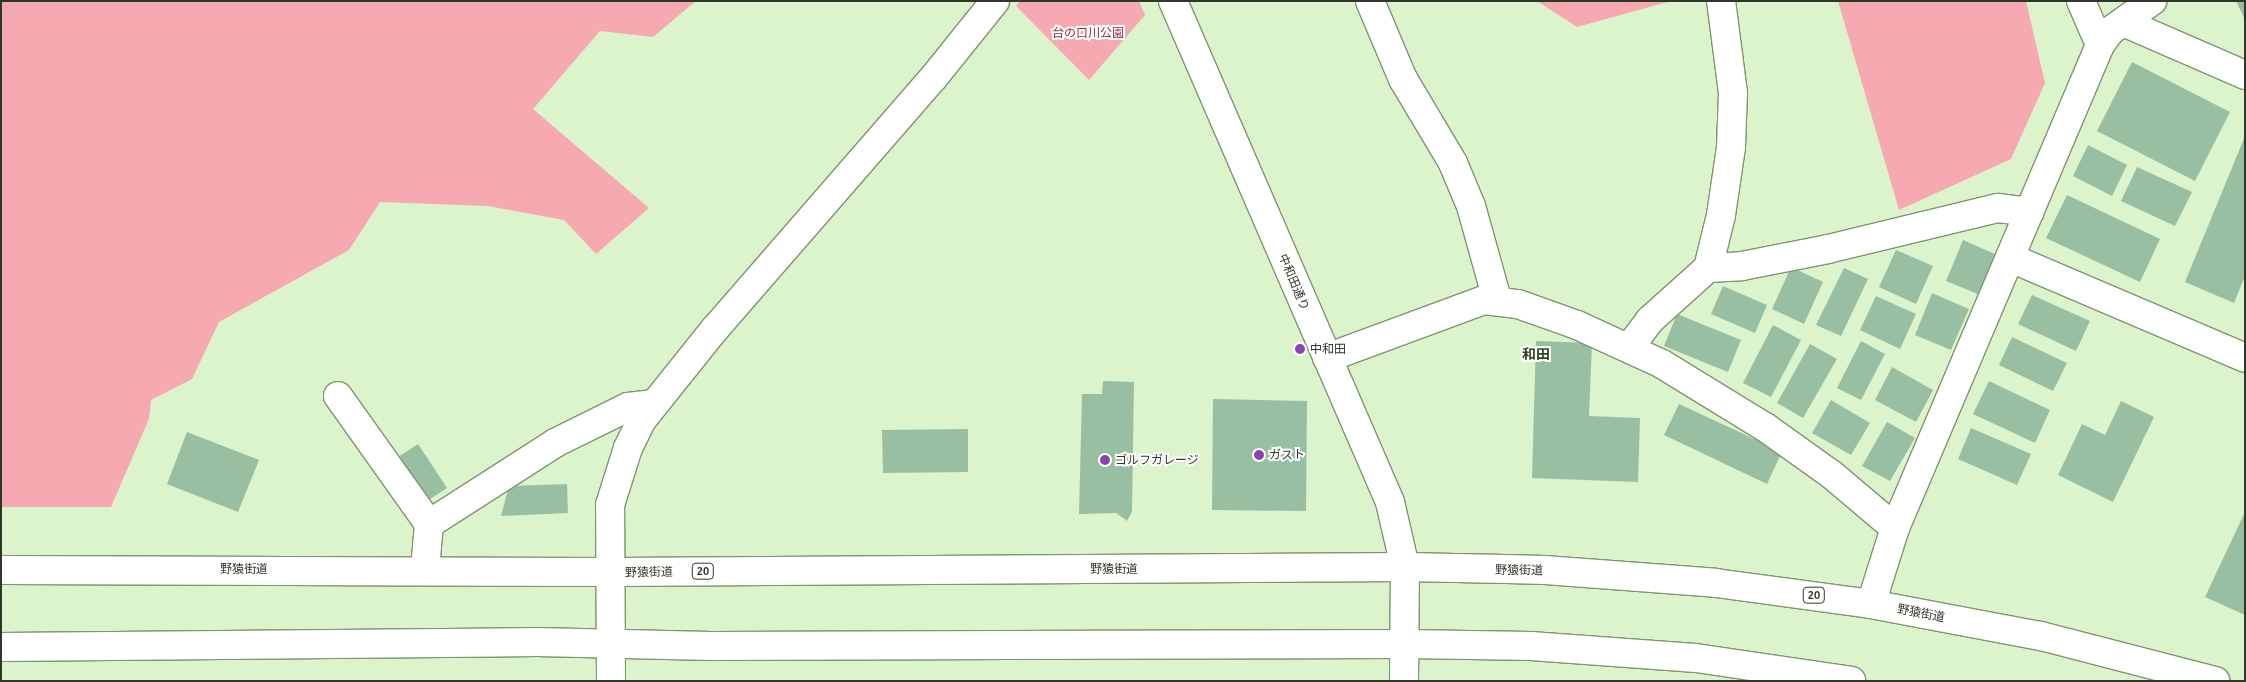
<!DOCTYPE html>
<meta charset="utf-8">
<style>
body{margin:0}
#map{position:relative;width:2246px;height:682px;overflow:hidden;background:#dbf4cc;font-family:Ubuntu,"Noto Sans JP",sans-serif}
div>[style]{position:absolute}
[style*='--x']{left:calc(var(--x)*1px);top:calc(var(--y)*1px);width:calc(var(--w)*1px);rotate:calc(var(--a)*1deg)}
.green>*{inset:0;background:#f6a9b1}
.building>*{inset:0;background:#98bfa2}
.roads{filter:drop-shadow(1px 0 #7f9570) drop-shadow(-1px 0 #7f9570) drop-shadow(0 1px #7f9570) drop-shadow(0 -1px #7f9570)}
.minor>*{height:28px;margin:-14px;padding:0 14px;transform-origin:14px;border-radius:14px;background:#fff}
.major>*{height:28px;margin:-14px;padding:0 14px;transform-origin:14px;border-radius:14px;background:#fff}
.dots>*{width:14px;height:14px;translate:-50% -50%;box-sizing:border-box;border:2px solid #fff;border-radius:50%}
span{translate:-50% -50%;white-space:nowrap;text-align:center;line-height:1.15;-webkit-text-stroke:4px #fff;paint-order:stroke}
.shield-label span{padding:1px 4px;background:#fff;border:1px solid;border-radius:4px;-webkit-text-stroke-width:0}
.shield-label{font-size:11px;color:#2f3828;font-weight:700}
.park-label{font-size:12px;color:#8e3041}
.street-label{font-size:12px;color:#2f3828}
.poi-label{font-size:12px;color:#2f3828}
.left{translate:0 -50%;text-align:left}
.neighbourhood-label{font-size:14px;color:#2f4221;font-weight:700}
.frame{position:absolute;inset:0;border:2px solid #2f3828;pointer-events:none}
</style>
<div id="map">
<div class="green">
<div style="clip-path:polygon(1px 1px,696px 1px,653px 37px,600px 31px,533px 109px,649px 208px,596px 254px,564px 220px,488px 206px,380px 202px,349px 250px,219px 322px,192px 379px,151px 400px,149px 419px,111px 507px,1px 507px)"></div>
<div style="clip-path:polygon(1020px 1px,1139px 1px,1145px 15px,1089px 80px,1016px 6px)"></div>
<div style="clip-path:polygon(1537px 1px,1671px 1px,1577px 27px)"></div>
<div style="clip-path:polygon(1838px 1px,2026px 1px,2045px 83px,2011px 159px,1899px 210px)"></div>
</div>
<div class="building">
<div style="clip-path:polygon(2236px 1px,2245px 1px,2245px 20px)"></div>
<div style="clip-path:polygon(2132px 62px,2230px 112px,2195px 181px,2097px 131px)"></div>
<div style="clip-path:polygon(2245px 136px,2245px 276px,2234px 303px,2185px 282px)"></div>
<div style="clip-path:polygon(2088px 145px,2127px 165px,2112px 196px,2073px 176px)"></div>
<div style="clip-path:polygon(2137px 167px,2192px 192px,2175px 226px,2121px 201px)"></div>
<div style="clip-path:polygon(2067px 195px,2160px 239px,2140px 282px,2046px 238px)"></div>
<div style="clip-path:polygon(1963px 240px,1997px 255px,1980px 295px,1946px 281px)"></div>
<div style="clip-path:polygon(1896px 250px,1933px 266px,1916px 304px,1879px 287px)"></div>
<div style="clip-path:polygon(1791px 267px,1823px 282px,1804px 324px,1772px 309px)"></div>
<div style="clip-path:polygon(1844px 268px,1868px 279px,1841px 336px,1816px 325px)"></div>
<div style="clip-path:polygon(1723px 286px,1767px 305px,1755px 333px,1711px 314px)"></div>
<div style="clip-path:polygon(1932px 293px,1969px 309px,1951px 350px,1915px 335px)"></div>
<div style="clip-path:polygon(2032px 295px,2090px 321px,2076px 351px,2018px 324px)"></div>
<div style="clip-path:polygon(1876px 296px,1916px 314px,1900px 349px,1860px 330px)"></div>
<div style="clip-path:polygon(1677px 314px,1741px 340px,1728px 372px,1664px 346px)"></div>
<div style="clip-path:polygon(1773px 325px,1801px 340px,1771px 397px,1743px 383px)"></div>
<div style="clip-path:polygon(2012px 337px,2067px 363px,2053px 391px,1999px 365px)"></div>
<div style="clip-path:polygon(1536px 341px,1592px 343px,1589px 416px,1640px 418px,1638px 482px,1532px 478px)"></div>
<div style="clip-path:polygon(1861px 341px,1885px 354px,1861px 400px,1837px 388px)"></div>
<div style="clip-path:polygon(1810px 344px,1837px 359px,1803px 418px,1777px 403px)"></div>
<div style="clip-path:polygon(1892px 367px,1933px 390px,1916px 422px,1875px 400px)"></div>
<div style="clip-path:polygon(1103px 381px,1134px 382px,1132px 512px,1127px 521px,1116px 513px,1079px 514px,1082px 394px,1102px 394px)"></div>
<div style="clip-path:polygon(1989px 381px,2050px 410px,2035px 443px,1973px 414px)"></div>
<div style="clip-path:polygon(1213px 399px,1307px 401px,1306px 511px,1212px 510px)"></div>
<div style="clip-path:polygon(1831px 400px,1870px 423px,1851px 455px,1812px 433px)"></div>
<div style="clip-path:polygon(2121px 401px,2154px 417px,2113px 502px,2058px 475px,2082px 424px,2105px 435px)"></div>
<div style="clip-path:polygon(1679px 404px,1782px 452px,1767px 484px,1664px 435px)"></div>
<div style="clip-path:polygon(1887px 422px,1915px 438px,1890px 481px,1862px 466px)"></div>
<div style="clip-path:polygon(1971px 428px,2031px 454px,2017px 485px,1958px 459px)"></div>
<div style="clip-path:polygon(968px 429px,968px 472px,883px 473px,882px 430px)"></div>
<div style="clip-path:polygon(187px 432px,259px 460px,238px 512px,167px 484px)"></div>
<div style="clip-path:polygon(418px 444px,447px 488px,421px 505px,392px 461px)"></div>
<div style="clip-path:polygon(567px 484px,568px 513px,501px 516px,509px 486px)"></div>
<div style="clip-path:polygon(2245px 512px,2245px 615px,2205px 597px)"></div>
</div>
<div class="roads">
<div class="minor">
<div style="--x:1173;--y:1;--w:546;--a:66.58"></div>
<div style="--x:1390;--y:502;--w:67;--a:77"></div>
<div style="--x:1405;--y:567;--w:114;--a:90.5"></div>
<div style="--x:1370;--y:1;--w:85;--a:67.1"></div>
<div style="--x:1403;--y:79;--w:98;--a:59.2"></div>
<div style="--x:1453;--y:163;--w:47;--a:67.3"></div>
<div style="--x:1471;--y:206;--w:97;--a:74.4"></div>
<div style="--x:2081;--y:1;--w:48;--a:66.6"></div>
<div style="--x:2123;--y:22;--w:133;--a:23.5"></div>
<div style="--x:2011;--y:258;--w:254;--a:23.1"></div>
<div style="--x:1708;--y:268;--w:55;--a:-76.2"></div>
<div style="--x:1721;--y:215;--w:69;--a:-81.6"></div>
<div style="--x:1731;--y:147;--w:54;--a:-87.9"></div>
<div style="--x:1733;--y:93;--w:93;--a:-97.4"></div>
<div style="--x:1629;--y:348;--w:35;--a:-53"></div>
<div style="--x:1650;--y:320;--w:78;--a:-41.9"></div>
<div style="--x:1708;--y:268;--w:34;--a:-3"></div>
<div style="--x:1742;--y:266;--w:88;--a:-11.2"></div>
<div style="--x:1828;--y:249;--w:175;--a:-13.6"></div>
<div style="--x:1998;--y:208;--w:32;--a:7"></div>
<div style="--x:1327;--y:358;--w:167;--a:-20.3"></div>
<div style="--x:1484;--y:300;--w:34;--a:7"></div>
<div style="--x:1518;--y:304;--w:63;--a:19.6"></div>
<div style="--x:1577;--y:325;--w:94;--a:24.6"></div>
<div style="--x:1662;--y:364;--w:121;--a:31.5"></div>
<div style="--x:1765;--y:427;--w:81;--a:35.5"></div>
<div style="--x:1831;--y:474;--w:84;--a:40.2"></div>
<div style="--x:338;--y:396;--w:157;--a:54.6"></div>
<div style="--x:429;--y:524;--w:45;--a:95.1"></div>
<div style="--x:429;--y:524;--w:150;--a:-32.7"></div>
<div style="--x:555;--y:443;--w:81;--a:-26.3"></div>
<div style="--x:628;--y:407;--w:26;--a:-7"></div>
<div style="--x:1871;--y:604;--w:80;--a:-72.5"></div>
<div style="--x:1895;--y:528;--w:525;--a:-67"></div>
<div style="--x:2100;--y:45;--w:17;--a:-54"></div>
<div style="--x:2110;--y:31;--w:52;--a:-35.5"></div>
<div style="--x:611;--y:681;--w:176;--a:-90.3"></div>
<div style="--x:610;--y:505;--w:60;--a:-72.5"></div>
<div style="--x:628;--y:448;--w:30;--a:-64"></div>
<div style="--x:641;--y:421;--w:117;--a:-51.3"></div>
<div style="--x:714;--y:330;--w:335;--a:-49"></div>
<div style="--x:934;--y:77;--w:97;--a:-51.2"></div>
</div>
<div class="major">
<div style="--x:1;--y:570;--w:610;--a:0.19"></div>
<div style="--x:611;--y:572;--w:794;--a:-0.36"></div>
<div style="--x:1405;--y:567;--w:140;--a:1.2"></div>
<div style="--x:1545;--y:570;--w:171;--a:4.3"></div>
<div style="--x:1716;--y:583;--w:156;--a:7.7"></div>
<div style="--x:1871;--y:604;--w:173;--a:10.7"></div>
<div style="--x:2041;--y:636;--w:180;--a:14.5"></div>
<div style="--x:1;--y:647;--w:536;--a:-0.53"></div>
<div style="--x:537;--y:642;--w:174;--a:1.3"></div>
<div style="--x:711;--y:646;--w:693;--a:-0.17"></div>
<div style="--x:1404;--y:644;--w:127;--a:0.9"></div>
<div style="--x:1531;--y:646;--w:165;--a:4.2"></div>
<div style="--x:1696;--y:658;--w:157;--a:8.4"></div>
</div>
</div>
<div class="dots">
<div style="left:1300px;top:349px;background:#8e41b2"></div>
<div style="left:1259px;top:455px;background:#8e41b2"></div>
<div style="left:1105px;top:460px;background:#8e41b2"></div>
</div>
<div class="shield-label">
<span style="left:703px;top:571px">20</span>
<span style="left:1814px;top:595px">20</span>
</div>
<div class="park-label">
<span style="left:1088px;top:33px">台の口川公園</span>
</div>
<div class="street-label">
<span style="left:1294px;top:282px;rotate:67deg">中和田通り</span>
<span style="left:244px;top:569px">野猿街道</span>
<span style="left:1114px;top:569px">野猿街道</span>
<span style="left:1519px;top:570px;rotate:1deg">野猿街道</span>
<span style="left:649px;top:572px;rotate:-1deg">野猿街道</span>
<span style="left:1921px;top:613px;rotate:11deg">野猿街道</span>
</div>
<div class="poi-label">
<span class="left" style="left:1310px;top:349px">中和田</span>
<span class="left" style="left:1269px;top:455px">ガスト</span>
<span class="left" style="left:1115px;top:460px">ゴルフガレージ</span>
</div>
<div class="neighbourhood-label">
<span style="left:1536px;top:354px">和田</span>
</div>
<div class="frame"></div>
</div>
